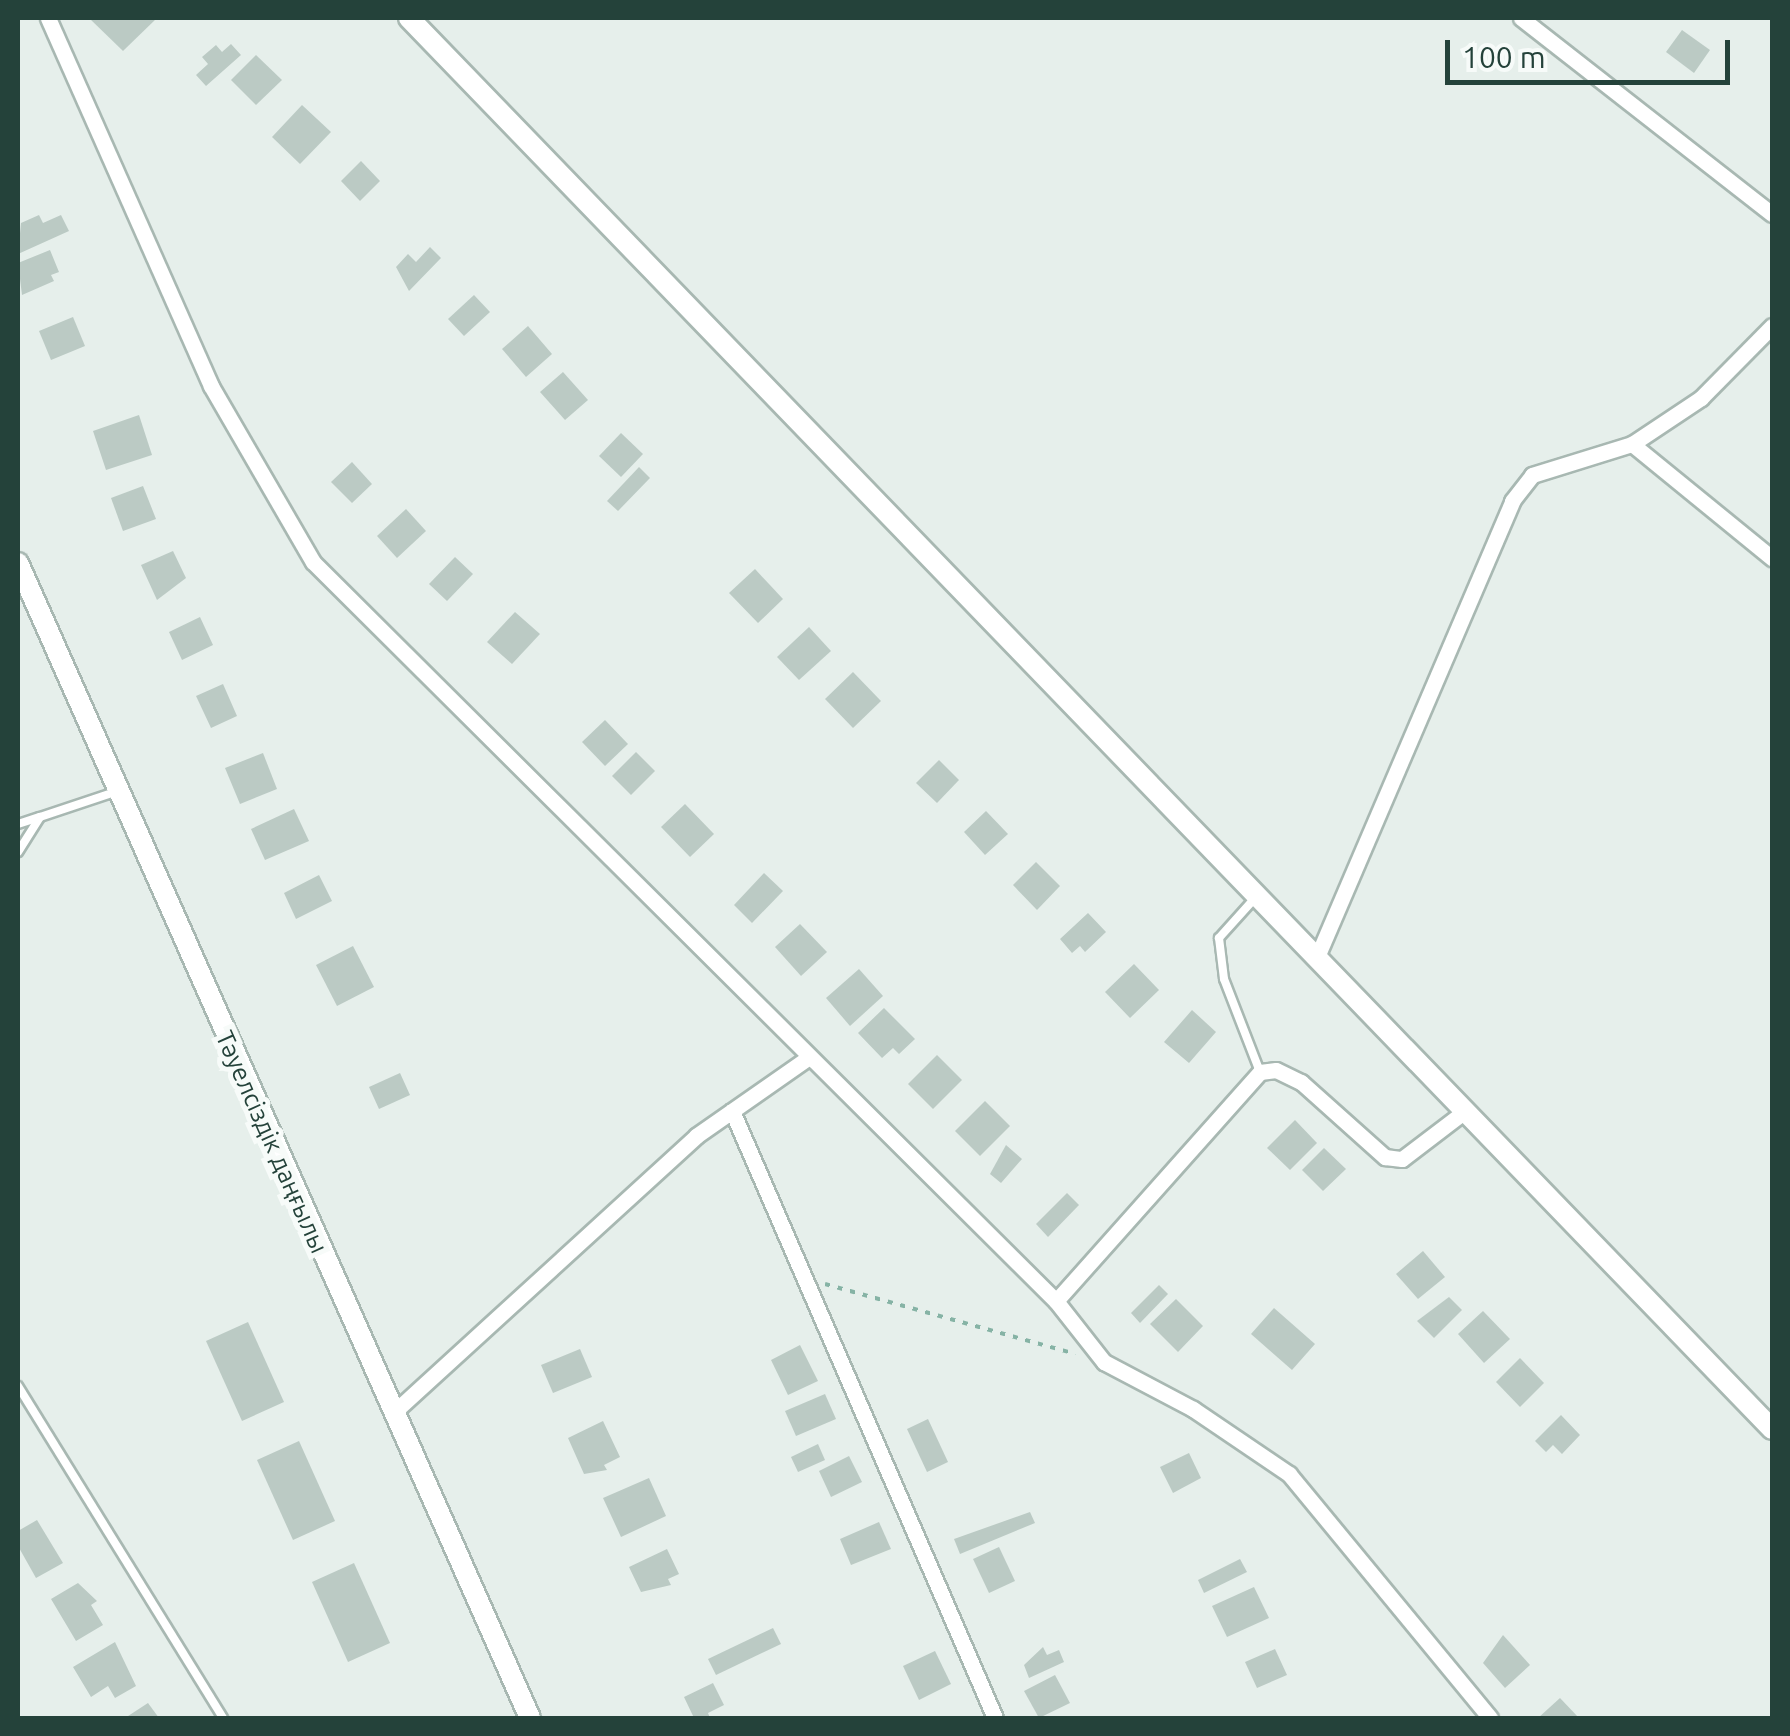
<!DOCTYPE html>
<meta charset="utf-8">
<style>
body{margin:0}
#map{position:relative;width:1790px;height:1736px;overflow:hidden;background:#e6efeb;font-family:Ubuntu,sans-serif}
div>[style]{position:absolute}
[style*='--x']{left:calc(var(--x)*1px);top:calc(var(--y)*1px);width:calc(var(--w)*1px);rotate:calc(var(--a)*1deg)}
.building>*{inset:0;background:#bbcac4}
.path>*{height:4px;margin-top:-2px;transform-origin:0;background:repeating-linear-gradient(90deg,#86b3a5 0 5px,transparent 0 13px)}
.roads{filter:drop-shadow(2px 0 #a8b8b2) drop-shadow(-2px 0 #a8b8b2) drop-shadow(0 2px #a8b8b2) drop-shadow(0 -2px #a8b8b2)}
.lane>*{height:8px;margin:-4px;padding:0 4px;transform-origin:4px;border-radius:4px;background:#fff}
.street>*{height:15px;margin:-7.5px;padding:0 7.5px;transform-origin:7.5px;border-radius:7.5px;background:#fff}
.secondary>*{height:20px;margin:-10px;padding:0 10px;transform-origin:10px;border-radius:10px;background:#fff}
span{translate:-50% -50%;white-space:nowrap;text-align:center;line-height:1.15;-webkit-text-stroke:10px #f7fbf9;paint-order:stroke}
.street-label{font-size:25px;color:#24423a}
.frame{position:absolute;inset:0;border:20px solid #24423a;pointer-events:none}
.scale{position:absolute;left:1445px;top:40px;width:285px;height:45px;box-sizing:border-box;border:5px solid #24423a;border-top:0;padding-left:12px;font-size:30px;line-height:35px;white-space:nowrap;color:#24423a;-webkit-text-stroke:8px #f7fbf9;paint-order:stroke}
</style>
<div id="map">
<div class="building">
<div style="clip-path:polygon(89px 18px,157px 18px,123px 51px)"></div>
<div style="clip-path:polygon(1682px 30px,1710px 50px,1694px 73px,1666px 52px)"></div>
<div style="clip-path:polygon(231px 44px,241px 55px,206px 86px,196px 75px,208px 64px,202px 57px,216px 45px,222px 52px)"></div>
<div style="clip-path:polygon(256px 55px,282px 80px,256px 105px,231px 80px)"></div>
<div style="clip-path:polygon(302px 105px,331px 132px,300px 164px,272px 137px)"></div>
<div style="clip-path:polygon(361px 161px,380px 181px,360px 201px,341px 181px)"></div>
<div style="clip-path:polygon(39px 215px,43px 223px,61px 215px,69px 231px,18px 254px,21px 223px)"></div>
<div style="clip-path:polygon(430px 247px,441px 258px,409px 291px,396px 267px,408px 254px,416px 262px)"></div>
<div style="clip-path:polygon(50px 250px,59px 272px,51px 275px,54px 281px,22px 295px,18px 263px)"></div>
<div style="clip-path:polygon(474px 295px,490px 312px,464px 336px,448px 319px)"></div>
<div style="clip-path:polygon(73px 317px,85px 346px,51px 360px,39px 331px)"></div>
<div style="clip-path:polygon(528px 326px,552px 354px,526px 377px,502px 349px)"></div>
<div style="clip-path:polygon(563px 372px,588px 400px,565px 420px,540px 392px)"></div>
<div style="clip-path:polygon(139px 415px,152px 455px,106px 470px,93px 431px)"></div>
<div style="clip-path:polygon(621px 433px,643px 454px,621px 477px,599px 456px)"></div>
<div style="clip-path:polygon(352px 462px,372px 484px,352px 503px,331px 482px)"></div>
<div style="clip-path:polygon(639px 467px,650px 478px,618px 511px,607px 501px)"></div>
<div style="clip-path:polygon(143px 486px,156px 519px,123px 531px,111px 498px)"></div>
<div style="clip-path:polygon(406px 509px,426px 531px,397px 558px,377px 536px)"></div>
<div style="clip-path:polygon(173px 551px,186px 578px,157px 600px,141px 565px)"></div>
<div style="clip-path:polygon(455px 557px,473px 574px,447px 601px,429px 584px)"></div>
<div style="clip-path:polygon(755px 569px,783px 599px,758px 623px,729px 593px)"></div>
<div style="clip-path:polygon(515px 612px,540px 634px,512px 664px,487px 642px)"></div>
<div style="clip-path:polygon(200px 617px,213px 645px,182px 660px,169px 632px)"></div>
<div style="clip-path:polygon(809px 627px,831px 651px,799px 680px,777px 657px)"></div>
<div style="clip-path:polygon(853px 672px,881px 701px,853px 728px,825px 699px)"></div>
<div style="clip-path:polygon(223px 684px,237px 716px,211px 728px,196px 696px)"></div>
<div style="clip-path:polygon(605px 720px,628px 744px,605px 766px,582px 742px)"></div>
<div style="clip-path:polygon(636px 752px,655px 771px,631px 795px,612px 776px)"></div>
<div style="clip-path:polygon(263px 753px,277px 789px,240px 804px,225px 768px)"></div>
<div style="clip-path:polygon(939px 760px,959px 780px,937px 803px,916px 783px)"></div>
<div style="clip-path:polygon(685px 804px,714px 834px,690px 857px,661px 827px)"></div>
<div style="clip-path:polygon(294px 809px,309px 841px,265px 860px,251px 829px)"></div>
<div style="clip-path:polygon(986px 811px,1008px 834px,985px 855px,964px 832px)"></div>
<div style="clip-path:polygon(1036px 862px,1060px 886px,1037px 910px,1013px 885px)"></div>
<div style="clip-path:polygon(764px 873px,783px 891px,752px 923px,734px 905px)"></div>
<div style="clip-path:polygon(319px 875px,332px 901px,296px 919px,284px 893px)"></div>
<div style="clip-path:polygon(1088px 913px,1106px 932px,1085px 952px,1080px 946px,1072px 953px,1060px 939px)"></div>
<div style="clip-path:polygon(800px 924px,827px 952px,801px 976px,775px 947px)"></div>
<div style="clip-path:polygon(353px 946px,374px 987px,337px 1006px,316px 965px)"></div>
<div style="clip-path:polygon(1134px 964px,1159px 990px,1130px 1018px,1105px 992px)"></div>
<div style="clip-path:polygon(859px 969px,883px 996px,850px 1026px,826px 998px)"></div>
<div style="clip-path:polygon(884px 1008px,915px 1039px,899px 1054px,893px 1048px,882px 1058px,858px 1033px)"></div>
<div style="clip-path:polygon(1192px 1010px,1216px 1032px,1189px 1063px,1164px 1042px)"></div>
<div style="clip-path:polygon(937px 1055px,962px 1080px,933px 1109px,908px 1084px)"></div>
<div style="clip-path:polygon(400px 1073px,410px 1095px,379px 1109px,369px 1087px)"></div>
<div style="clip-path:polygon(985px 1101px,1010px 1126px,980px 1156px,955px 1131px)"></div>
<div style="clip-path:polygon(1295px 1120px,1317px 1143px,1290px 1170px,1267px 1148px)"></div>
<div style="clip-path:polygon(1006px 1145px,1022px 1159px,1001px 1183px,990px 1174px)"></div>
<div style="clip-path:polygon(1324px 1148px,1346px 1169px,1323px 1191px,1302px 1170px)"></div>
<div style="clip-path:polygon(1067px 1193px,1079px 1205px,1048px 1237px,1036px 1224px)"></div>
<div style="clip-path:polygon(1423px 1251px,1445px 1277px,1418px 1299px,1396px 1274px)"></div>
<div style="clip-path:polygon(1159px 1285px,1168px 1294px,1140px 1323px,1131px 1313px)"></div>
<div style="clip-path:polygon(1449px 1297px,1462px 1310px,1434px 1338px,1417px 1321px)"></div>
<div style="clip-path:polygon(1176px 1299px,1203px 1326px,1178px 1352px,1150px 1324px)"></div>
<div style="clip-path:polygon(1274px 1308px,1315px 1344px,1292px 1370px,1251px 1334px)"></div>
<div style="clip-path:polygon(1483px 1311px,1510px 1339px,1484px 1363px,1458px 1334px)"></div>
<div style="clip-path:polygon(248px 1322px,284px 1402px,242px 1421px,206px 1341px)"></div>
<div style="clip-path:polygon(800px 1345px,818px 1381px,788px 1395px,771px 1360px)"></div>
<div style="clip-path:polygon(580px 1349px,592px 1377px,553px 1393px,541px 1365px)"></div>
<div style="clip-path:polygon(1520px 1358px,1544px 1383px,1520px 1407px,1496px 1382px)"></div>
<div style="clip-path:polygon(825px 1394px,836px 1419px,796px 1436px,785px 1411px)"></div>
<div style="clip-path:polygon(1561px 1415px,1580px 1435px,1562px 1454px,1553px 1445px,1546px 1452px,1535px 1441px)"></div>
<div style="clip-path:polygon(928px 1419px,948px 1462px,927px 1472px,907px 1429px)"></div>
<div style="clip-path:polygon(603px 1421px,620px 1457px,604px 1465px,607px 1470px,584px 1474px,568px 1438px)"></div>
<div style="clip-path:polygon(299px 1441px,335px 1521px,293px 1540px,257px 1460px)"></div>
<div style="clip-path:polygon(818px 1444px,825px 1460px,798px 1472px,791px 1457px)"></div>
<div style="clip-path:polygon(1189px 1453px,1201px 1478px,1173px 1493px,1160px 1467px)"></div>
<div style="clip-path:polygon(849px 1456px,862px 1482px,831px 1497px,819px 1471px)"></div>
<div style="clip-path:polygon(649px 1478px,666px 1516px,621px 1537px,603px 1498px)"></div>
<div style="clip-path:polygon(1030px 1512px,1035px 1523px,960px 1554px,954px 1539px)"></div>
<div style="clip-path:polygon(37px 1520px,63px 1563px,36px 1578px,18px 1546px,18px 1531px)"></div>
<div style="clip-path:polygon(879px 1522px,891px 1549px,851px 1565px,840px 1539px)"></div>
<div style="clip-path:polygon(999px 1547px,1015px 1581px,989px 1593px,973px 1559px)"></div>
<div style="clip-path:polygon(667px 1549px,679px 1574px,668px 1579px,671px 1585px,641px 1592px,629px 1567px)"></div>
<div style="clip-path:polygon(1240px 1559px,1247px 1572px,1204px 1593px,1198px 1580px)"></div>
<div style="clip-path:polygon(354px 1563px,390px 1643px,348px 1662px,312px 1582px)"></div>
<div style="clip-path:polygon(78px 1583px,97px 1601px,91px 1605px,103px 1625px,76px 1641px,51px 1599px)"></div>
<div style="clip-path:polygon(1254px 1587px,1269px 1618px,1227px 1637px,1212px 1606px)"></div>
<div style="clip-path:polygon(773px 1628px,781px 1644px,716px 1675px,708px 1659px)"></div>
<div style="clip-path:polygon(1503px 1635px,1530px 1665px,1505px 1688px,1483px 1663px)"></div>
<div style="clip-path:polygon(115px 1642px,136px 1686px,115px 1698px,108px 1686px,91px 1697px,73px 1667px)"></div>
<div style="clip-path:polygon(1043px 1647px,1047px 1655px,1059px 1650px,1064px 1662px,1029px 1678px,1024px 1665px)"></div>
<div style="clip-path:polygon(1275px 1649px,1287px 1675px,1257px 1688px,1245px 1662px)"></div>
<div style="clip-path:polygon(935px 1651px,951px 1684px,919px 1700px,903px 1666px)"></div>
<div style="clip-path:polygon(1055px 1675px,1070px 1703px,1039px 1718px,1024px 1691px)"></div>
<div style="clip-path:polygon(713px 1683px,724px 1705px,708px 1713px,710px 1718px,694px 1718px,684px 1697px)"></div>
<div style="clip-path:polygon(1560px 1698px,1579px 1718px,1538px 1718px)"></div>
<div style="clip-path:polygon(148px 1703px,159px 1718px,125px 1718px)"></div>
</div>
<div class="path">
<div style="--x:825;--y:1284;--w:260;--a:15.6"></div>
</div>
<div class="roads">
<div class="lane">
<div style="--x:18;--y:824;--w:23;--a:-18"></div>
<div style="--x:18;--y:852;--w:41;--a:-57.8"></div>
<div style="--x:40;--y:817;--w:79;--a:-18.4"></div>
<div style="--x:1255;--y:898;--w:54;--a:132"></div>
<div style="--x:1219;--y:938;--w:41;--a:83"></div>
<div style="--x:1224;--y:979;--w:100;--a:68.8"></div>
<div style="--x:18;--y:1386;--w:390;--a:58.3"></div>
</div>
<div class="street">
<div style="--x:48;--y:18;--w:402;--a:66.1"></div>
<div style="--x:211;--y:386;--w:203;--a:59.9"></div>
<div style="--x:313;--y:562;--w:1048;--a:44.85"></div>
<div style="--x:1056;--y:1301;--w:78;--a:51.8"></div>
<div style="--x:1104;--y:1362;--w:101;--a:27.8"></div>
<div style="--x:1193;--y:1409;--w:116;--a:34.1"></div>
<div style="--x:1289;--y:1474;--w:316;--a:50.5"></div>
<div style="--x:1521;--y:18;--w:318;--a:38"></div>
<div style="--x:1632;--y:444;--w:181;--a:39.2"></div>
<div style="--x:1317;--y:957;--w:496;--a:-66.8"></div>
<div style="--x:1512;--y:501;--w:33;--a:-52"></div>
<div style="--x:1532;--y:475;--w:105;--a:-17.2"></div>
<div style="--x:1632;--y:444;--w:83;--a:-33.7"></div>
<div style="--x:1701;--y:398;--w:101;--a:-45.4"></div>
<div style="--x:732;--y:1111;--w:662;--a:66.57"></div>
<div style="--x:1056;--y:1301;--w:307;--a:-48.3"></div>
<div style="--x:1260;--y:1072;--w:16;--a:-7"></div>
<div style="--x:1276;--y:1070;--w:28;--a:26"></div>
<div style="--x:1301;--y:1082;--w:113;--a:41.8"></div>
<div style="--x:1385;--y:1157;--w:17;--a:7"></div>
<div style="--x:1402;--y:1159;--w:79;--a:-37.3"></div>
<div style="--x:393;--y:1413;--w:411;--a:-42.4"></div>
<div style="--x:696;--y:1136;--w:136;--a:-34.9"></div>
</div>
<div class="secondary">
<div style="--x:409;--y:18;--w:1962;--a:45.99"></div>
<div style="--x:18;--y:563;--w:1263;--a:66.09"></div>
</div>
</div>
<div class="street-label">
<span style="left:272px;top:1142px;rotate:66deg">Тәуелсіздік даңғылы</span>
</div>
<div class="frame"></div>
<div class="scale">100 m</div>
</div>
